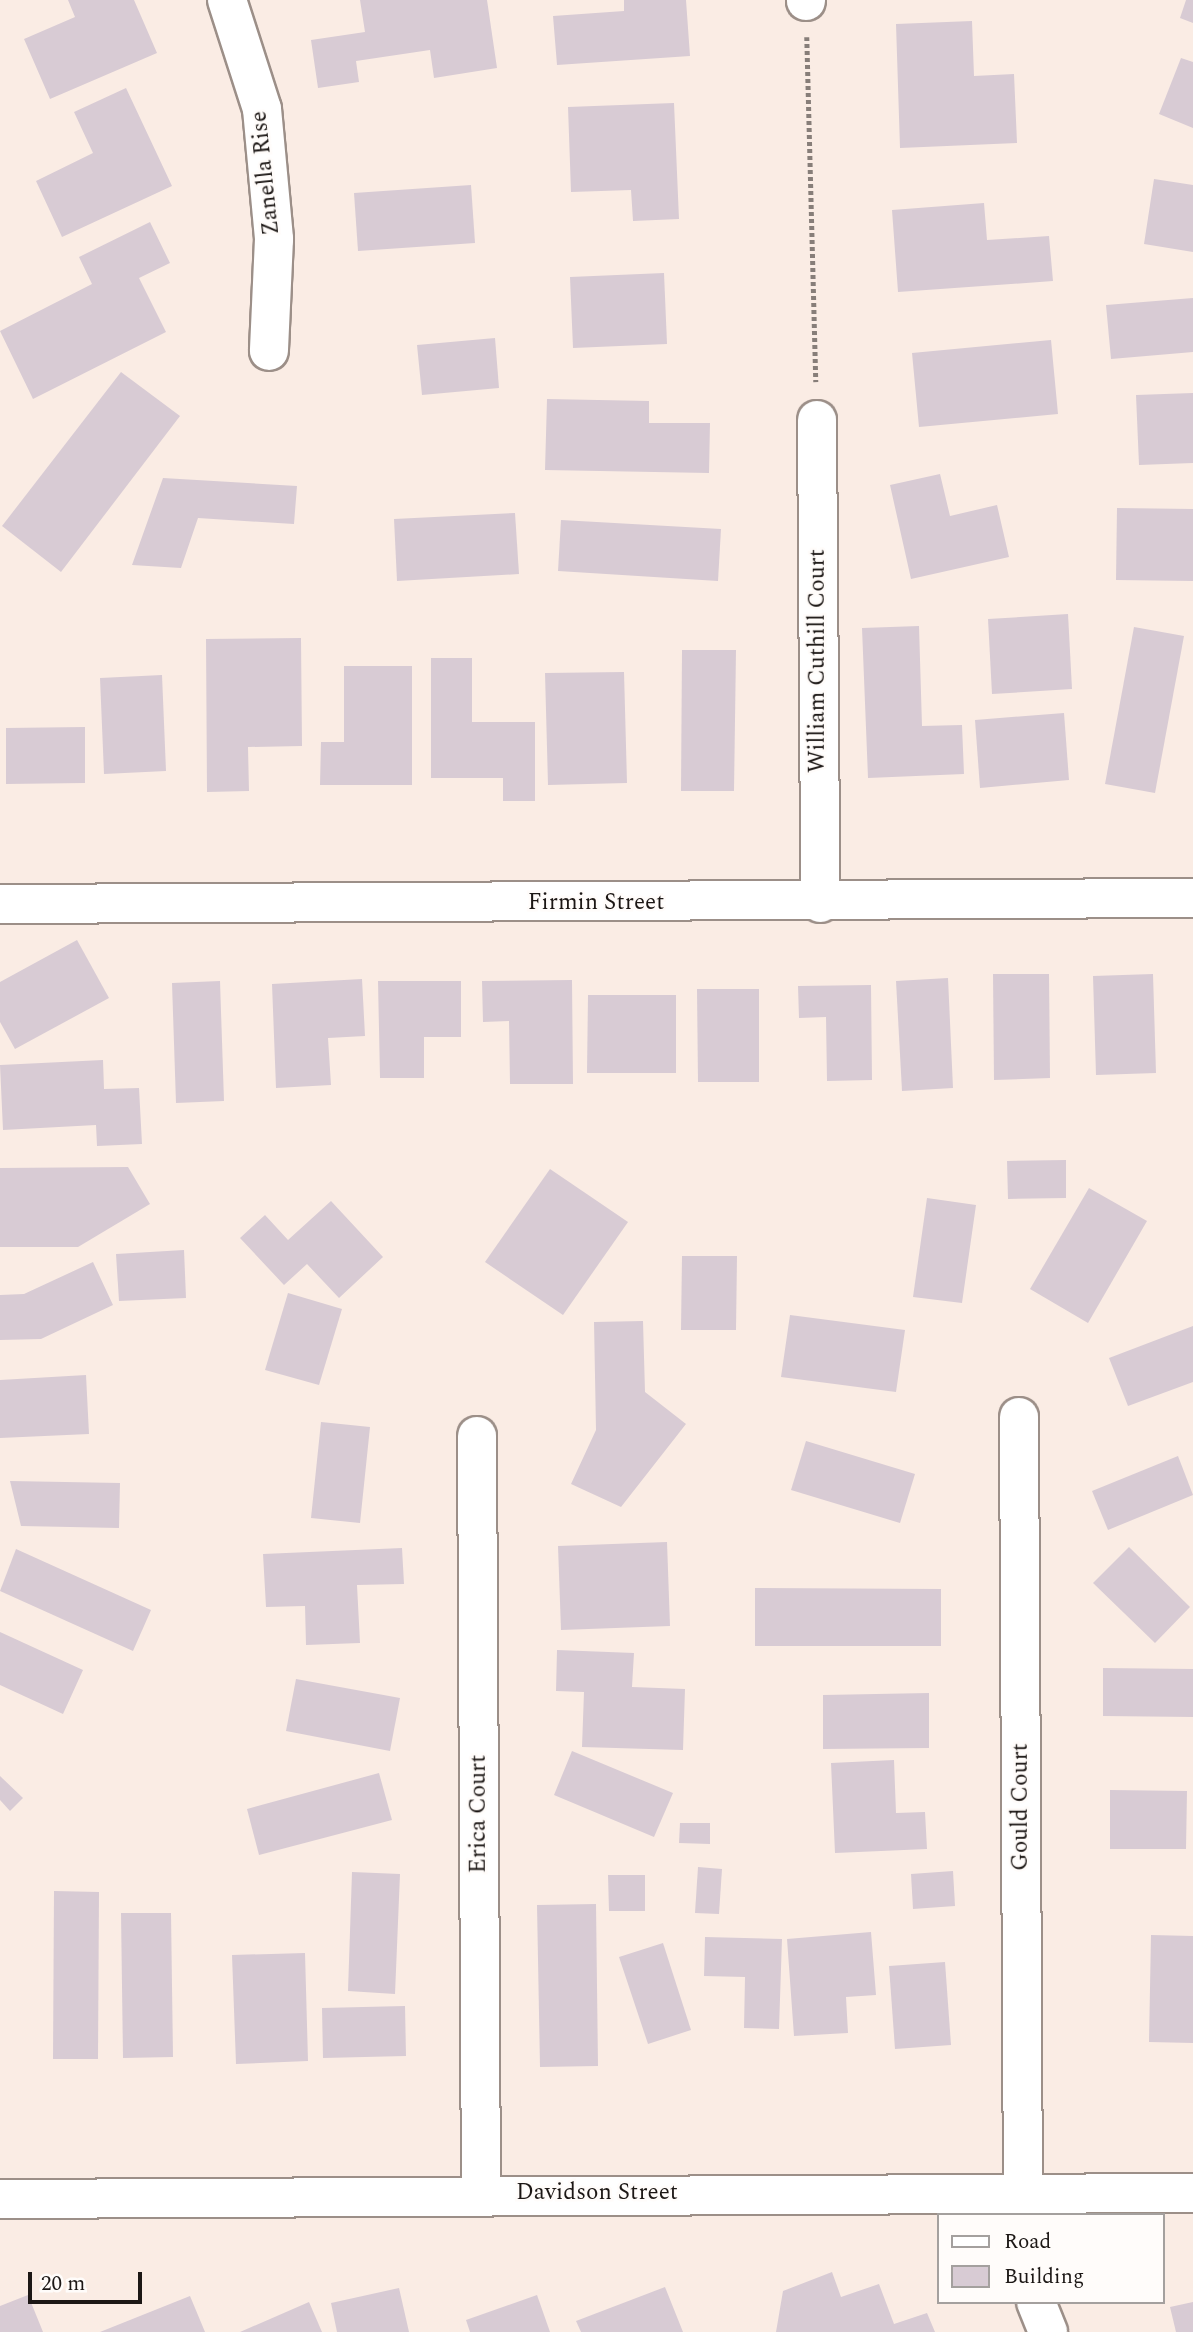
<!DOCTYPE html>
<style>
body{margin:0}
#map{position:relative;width:1193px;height:2332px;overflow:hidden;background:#faece4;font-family:Spectral,serif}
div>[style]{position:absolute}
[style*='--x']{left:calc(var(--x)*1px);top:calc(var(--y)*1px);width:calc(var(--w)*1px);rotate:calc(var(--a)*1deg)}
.building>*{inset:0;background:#d8cbd4}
.path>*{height:4.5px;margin-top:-2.25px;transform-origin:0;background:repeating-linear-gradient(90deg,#877e79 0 3.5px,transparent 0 7px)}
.roads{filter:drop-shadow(2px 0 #9c8f88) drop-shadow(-2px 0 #9c8f88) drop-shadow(0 2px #9c8f88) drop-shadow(0 -2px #9c8f88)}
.minor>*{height:38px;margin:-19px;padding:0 19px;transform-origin:19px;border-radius:19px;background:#fff}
span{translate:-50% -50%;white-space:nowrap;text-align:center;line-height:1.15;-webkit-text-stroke:5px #fffcfa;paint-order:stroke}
.street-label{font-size:23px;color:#1c1715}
.legend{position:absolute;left:937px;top:2213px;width:228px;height:91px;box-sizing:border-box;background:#fffcfa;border:2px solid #a4a09e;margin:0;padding:9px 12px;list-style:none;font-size:21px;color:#1c1715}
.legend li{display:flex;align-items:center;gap:14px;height:35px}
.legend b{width:35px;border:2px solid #a4a09e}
.scale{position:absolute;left:28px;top:2272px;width:114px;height:32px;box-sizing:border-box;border:4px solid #1c1715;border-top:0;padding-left:9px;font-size:21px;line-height:24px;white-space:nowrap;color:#1c1715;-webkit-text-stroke:5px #fffcfa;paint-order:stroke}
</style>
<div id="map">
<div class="building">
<div style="clip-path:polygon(68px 0,134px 0,157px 53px,50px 99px,24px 39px,75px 17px)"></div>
<div style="clip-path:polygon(360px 0,487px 0,497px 68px,434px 78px,430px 50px,356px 61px,359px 82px,318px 88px,311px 40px,365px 32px)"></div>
<div style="clip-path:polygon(624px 0,686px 0,690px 56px,557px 65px,553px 16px,624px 11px)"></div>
<div style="clip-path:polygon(1186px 0,1193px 0,1193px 23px,1180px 18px)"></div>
<div style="clip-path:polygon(972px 21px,974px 76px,1014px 74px,1017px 143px,900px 148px,896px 24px)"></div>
<div style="clip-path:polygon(1181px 58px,1193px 62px,1193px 128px,1159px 114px)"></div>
<div style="clip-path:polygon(126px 88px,172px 186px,62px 237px,36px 181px,93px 153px,74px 112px)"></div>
<div style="clip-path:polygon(674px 103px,679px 219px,633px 221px,631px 190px,571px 192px,568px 107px)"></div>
<div style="clip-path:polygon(1154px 179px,1193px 185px,1193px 252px,1144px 244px)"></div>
<div style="clip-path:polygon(471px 185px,475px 243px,358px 251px,354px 193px)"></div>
<div style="clip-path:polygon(984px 203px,987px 240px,1049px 236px,1053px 281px,898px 292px,892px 210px)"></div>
<div style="clip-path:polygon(150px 222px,170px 263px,139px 278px,166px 332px,33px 399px,0 331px,92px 284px,79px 257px)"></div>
<div style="clip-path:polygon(664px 273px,667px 344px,573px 348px,570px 277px)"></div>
<div style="clip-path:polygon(1193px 298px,1193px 352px,1111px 359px,1106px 305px)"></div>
<div style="clip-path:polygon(495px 338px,499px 388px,422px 395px,417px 345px)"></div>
<div style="clip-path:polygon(1051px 340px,1058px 414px,919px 427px,912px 353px)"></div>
<div style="clip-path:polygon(121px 372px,180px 416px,61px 572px,2px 526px)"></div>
<div style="clip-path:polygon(1193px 393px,1193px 463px,1139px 465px,1136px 395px)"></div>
<div style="clip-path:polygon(547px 399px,649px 401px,649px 423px,710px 423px,709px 473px,545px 470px)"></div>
<div style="clip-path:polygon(940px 474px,950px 516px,997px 505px,1009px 557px,911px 579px,890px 485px)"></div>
<div style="clip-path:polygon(163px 478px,297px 486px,294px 524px,198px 518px,181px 568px,132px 565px)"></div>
<div style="clip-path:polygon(1117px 508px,1193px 509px,1193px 581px,1116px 580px)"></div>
<div style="clip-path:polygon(515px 513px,519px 574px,397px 581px,394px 519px)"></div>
<div style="clip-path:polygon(561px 520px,721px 529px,718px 581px,558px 571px)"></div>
<div style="clip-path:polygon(1068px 614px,1072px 689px,992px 694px,988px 619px)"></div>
<div style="clip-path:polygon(919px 626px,922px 726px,962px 725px,964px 774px,868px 778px,862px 628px)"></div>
<div style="clip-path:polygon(1134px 627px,1184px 636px,1155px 793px,1105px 784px)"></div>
<div style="clip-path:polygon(301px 638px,302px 746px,248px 747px,249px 791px,207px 792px,206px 639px)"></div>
<div style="clip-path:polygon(682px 650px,736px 650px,734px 791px,681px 791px)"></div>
<div style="clip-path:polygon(431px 658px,472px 658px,472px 722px,535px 722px,535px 801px,503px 801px,503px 778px,431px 778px)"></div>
<div style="clip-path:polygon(344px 666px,412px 666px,412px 785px,320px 785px,321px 742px,344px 742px)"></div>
<div style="clip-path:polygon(624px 672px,627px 783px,548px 785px,545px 673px)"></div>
<div style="clip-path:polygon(162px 675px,166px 771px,104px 774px,100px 678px)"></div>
<div style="clip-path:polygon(1064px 713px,1069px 780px,980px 788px,975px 720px)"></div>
<div style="clip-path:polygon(85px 727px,85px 783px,6px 784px,6px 728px)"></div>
<div style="clip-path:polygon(77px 940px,109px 998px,15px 1049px,0 1022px,0 982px)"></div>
<div style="clip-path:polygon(993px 974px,1049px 974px,1050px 1078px,994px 1080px)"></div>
<div style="clip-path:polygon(1153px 974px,1156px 1073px,1096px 1075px,1093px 976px)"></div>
<div style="clip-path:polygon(948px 978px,953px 1088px,902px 1091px,896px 981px)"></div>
<div style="clip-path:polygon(362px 979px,365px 1036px,328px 1038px,331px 1085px,276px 1088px,272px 984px)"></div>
<div style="clip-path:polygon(572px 980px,573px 1084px,510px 1084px,509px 1021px,483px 1022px,482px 981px)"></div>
<div style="clip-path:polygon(220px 981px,224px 1101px,176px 1103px,172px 983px)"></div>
<div style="clip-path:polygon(378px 981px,461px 981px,461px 1037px,424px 1037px,424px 1078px,380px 1078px)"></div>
<div style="clip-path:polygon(871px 985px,872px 1080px,827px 1081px,826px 1017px,799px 1018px,798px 986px)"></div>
<div style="clip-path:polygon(697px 989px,759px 989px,759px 1082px,698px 1082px)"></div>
<div style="clip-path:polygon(588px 995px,676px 995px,676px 1073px,587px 1073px)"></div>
<div style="clip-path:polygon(103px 1060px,104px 1089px,139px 1088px,142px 1144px,97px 1146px,96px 1125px,3px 1130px,0 1065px)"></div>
<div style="clip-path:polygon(1066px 1160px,1066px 1198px,1008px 1199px,1007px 1161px)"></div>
<div style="clip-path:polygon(128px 1167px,150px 1204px,78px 1247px,0 1247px,0 1168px)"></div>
<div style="clip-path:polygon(550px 1169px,628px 1222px,563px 1315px,485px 1262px)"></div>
<div style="clip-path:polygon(1089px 1188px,1147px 1221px,1088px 1323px,1030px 1289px)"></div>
<div style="clip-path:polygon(927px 1198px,976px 1205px,962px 1303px,913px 1297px)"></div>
<div style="clip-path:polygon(331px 1201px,383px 1257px,339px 1298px,307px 1264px,284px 1285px,240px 1238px,265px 1215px,288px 1240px)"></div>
<div style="clip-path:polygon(184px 1250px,186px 1298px,119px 1301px,116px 1254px)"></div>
<div style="clip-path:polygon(682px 1256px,737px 1256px,736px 1330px,681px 1330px)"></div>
<div style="clip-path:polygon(93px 1262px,113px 1305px,41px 1339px,0 1340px,0 1295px,24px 1294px)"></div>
<div style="clip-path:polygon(288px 1293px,342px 1309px,319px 1385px,265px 1370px)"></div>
<div style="clip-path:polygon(790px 1315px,905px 1330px,896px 1392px,781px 1377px)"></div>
<div style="clip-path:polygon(643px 1321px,645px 1392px,686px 1424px,621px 1507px,571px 1484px,596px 1430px,594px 1322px)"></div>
<div style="clip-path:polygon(1193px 1326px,1193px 1382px,1128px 1406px,1109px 1358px)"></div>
<div style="clip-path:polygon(86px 1375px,89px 1434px,0 1438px,0 1380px)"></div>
<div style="clip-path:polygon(321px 1422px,370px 1427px,360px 1523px,311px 1518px)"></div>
<div style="clip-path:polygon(806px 1441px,915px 1474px,900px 1523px,791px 1490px)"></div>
<div style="clip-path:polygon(1178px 1456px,1193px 1495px,1108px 1530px,1092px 1491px)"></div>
<div style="clip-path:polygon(10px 1481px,120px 1483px,119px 1528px,21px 1526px)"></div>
<div style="clip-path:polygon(667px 1542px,670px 1626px,561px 1630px,558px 1546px)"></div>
<div style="clip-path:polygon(1129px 1547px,1190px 1607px,1155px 1643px,1093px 1583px)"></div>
<div style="clip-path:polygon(402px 1548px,404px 1584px,357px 1585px,360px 1643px,306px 1645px,305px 1606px,266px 1607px,263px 1554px)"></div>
<div style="clip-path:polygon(16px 1549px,151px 1610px,133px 1651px,0 1591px)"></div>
<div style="clip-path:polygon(755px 1588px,941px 1589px,941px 1646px,755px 1646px)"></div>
<div style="clip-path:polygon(0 1632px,83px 1670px,63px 1714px,0 1685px)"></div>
<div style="clip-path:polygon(557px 1650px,634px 1653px,632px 1687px,685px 1689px,683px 1750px,582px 1747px,584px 1692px,556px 1691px)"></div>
<div style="clip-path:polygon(1103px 1668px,1193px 1669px,1193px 1717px,1103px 1716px)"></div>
<div style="clip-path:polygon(296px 1679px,400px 1698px,390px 1751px,286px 1731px)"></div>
<div style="clip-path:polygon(929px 1693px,929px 1748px,823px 1749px,823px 1695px)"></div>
<div style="clip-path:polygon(572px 1751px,673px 1793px,654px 1837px,554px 1795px)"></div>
<div style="clip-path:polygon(894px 1760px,896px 1813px,925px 1812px,927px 1849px,835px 1853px,831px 1763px)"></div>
<div style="clip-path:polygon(379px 1773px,392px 1820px,259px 1855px,247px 1809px)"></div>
<div style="clip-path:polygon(0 1776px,23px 1798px,10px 1811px,0 1800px)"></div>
<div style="clip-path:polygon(1110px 1790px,1187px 1791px,1186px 1849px,1110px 1849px)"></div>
<div style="clip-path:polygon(680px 1823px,710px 1823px,710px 1844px,679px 1843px)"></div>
<div style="clip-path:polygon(698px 1867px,722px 1869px,719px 1914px,695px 1913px)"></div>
<div style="clip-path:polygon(953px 1871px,955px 1906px,913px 1909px,911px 1874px)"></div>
<div style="clip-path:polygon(352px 1872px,400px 1874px,395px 1994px,348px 1991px)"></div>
<div style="clip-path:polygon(608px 1875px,645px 1875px,645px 1911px,609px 1911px)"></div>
<div style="clip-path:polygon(54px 1891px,99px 1892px,98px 2059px,53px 2059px)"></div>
<div style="clip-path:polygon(596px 1904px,598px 2066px,540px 2067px,537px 1905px)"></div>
<div style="clip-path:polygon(121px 1913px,171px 1913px,173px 2057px,123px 2058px)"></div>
<div style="clip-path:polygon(871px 1932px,876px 1995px,846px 1997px,848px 2033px,794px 2036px,787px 1939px)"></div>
<div style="clip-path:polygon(1151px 1935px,1193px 1936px,1193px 2043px,1149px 2042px)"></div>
<div style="clip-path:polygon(705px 1937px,782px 1939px,779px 2029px,744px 2028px,745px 1977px,704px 1976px)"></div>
<div style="clip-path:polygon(663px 1943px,691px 2030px,648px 2044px,619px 1957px)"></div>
<div style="clip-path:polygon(305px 1953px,308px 2061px,236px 2064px,232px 1955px)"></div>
<div style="clip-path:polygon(945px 1962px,951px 2045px,895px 2049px,889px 1966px)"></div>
<div style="clip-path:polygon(405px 2006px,406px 2056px,323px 2058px,322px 2008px)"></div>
<div style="clip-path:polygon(832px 2272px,841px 2297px,879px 2284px,894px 2324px,927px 2313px,935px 2332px,776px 2332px,783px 2291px)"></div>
<div style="clip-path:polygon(665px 2287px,683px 2332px,581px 2332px,576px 2321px)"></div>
<div style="clip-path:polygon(399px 2288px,409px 2332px,337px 2332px,331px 2303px)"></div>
<div style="clip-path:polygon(28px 2295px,43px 2332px,0 2332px,0 2306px)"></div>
<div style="clip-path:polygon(537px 2295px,550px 2332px,470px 2332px,466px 2320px)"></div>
<div style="clip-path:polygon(190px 2296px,205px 2332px,100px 2332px)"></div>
<div style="clip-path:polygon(309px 2302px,322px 2332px,240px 2332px)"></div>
<div style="clip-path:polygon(1193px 2302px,1193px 2332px,1176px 2332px,1170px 2307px)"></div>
</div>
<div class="path">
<div style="--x:807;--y:37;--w:345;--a:88.5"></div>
</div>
<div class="roads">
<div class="minor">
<div style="--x:227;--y:0;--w:114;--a:72.2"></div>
<div style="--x:262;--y:109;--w:131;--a:84.7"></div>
<div style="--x:274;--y:239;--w:112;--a:92.6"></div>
<div style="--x:806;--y:1;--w:1;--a:-90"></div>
<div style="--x:817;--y:420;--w:483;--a:89.6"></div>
<div style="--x:0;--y:904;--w:1193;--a:-0.29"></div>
<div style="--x:1019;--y:1417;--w:780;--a:89.71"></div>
<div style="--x:477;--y:1436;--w:756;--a:89.7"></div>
<div style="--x:0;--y:2199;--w:1193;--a:-0.29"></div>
<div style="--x:1036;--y:2302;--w:32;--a:68"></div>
</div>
</div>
<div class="street-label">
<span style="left:266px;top:173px;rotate:-96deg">Zanella Rise</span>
<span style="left:818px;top:661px;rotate:-90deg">William Cuthill Court</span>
<span style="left:596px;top:903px">Firmin Street</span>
<span style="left:1021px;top:1807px;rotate:-90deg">Gould Court</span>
<span style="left:479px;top:1814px;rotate:-90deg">Erica Court</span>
<span style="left:597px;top:2193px">Davidson Street</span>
</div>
<ul class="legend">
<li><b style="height:9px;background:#fff"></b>Road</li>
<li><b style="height:19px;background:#d8cbd4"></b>Building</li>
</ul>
<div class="scale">20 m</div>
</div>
